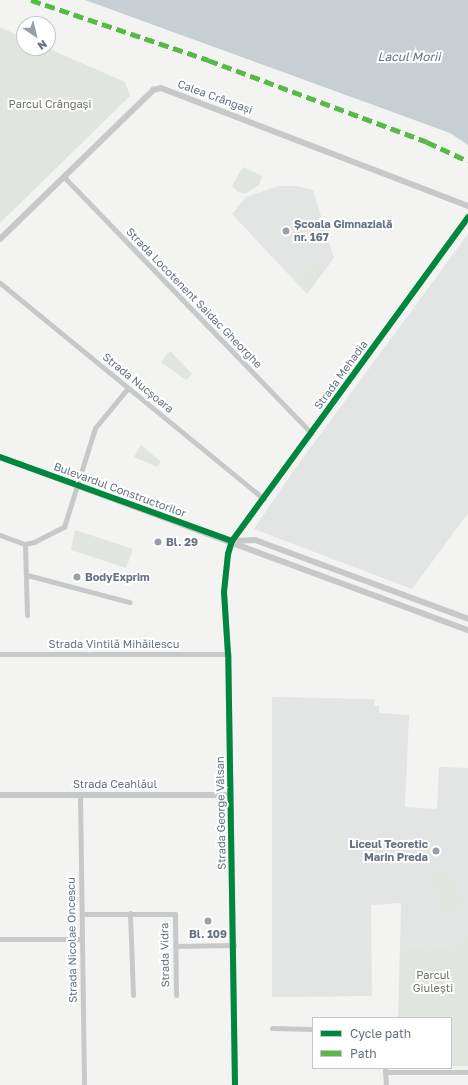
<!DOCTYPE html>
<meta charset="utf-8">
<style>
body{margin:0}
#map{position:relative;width:468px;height:1085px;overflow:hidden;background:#f3f3f1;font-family:"Golos Text",sans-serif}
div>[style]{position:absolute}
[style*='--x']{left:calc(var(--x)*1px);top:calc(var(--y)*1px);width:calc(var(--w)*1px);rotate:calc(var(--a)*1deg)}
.built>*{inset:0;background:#e3e4e4}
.green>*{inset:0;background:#e1e5df}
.water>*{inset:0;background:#c8cfd2}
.minor>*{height:5px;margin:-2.5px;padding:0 2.5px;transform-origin:2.5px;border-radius:2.5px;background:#c7c8c9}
.tertiary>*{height:6px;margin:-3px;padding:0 3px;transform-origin:3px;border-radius:3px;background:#c7c8c9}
.quiet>*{height:5px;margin-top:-2.5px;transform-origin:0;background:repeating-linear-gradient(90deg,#58b947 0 10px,transparent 0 15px)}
.cycleway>*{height:6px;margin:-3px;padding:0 3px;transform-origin:3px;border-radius:3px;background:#00873e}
.dots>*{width:11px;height:11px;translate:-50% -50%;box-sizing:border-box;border:2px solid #fff;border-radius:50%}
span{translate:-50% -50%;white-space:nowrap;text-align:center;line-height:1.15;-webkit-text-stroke:4px #fff;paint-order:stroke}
.street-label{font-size:11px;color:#65727f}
.park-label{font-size:11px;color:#667763}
.poi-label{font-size:11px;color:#65727f;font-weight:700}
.left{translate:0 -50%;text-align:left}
.right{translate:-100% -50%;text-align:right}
.water-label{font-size:12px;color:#61737c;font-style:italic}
.legend{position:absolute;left:312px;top:1017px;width:140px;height:52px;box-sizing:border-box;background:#fff;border:1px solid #c1c7cc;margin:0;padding:5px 7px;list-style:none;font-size:12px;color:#65727f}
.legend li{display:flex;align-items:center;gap:8px;height:20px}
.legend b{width:20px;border:1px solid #c1c7cc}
.north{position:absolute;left:16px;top:16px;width:40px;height:40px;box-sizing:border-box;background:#fff;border:1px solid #c1c7cc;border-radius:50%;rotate:145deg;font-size:11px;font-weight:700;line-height:16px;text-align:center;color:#65727f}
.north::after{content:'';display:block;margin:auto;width:14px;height:18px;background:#979fa7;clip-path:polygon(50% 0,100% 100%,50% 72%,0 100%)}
</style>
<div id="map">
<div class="built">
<div style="clip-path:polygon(297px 186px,313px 190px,334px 258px,307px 294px,232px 214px,246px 197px,278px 186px)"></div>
<div style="clip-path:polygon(468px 234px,468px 513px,412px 589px,254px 529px,292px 473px)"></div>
<div style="clip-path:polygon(272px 697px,375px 699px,374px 706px,379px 706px,379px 713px,409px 715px,405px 807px,437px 809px,439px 767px,468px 768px,468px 932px,452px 947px,400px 945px,401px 903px,371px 905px,372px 996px,272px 997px)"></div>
</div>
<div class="green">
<div style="clip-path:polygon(0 27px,24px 38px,24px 48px,47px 48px,125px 82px,130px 96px,0 223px)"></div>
<div style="clip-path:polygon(243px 167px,262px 176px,259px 185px,245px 194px,238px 192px,232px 186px)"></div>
<div style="clip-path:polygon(311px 262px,324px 271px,310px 290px,297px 280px)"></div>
<div style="clip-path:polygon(170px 351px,192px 374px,186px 380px,161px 362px)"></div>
<div style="clip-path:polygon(141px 445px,161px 462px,157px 467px,134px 457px)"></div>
<div style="clip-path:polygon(75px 530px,133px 549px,126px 568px,71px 550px)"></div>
<div style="clip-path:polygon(448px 868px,464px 904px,444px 913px,428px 877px)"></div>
<div style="clip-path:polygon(468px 932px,468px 1066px,451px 1066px,451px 1018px,398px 1018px,400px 945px,452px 947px)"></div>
</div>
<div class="water">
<div style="clip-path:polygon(85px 0,468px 0,468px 145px,450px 133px)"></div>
</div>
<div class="minor">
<div style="--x:64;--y:177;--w:356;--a:46"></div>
<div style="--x:0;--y:283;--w:341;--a:39.3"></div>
<div style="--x:0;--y:535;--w:27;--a:20"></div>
<div style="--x:25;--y:544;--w:9;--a:-13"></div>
<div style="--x:34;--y:542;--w:34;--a:-27"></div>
<div style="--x:64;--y:527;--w:104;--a:-72.6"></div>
<div style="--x:95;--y:428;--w:52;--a:-50.5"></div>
<div style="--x:25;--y:544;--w:71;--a:88.4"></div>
<div style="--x:27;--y:575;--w:106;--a:14.8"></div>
<div style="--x:0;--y:654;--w:228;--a:0"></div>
<div style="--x:80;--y:795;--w:290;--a:89.2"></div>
<div style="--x:130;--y:913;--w:82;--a:87.9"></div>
<div style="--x:82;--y:914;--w:93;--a:0"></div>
<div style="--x:175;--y:914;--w:81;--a:89.3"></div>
<div style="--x:0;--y:939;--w:82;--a:0"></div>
<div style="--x:175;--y:946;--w:59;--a:-1"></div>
<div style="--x:272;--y:1028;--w:41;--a:1.4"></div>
<div style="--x:385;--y:1068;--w:17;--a:87"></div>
<div style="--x:385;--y:1072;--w:83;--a:0"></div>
</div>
<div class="tertiary">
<div style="--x:0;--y:239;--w:214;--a:-44.2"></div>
<div style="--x:153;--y:90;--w:8;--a:-14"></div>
<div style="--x:161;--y:88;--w:329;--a:21"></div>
<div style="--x:0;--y:457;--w:499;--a:20.3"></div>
<div style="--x:234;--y:541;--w:21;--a:-3"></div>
<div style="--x:255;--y:540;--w:227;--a:20.3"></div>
<div style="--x:0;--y:795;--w:230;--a:0"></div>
<div style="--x:235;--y:1085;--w:431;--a:-90.9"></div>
<div style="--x:228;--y:654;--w:62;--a:-93.7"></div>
<div style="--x:224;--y:592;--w:38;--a:-84"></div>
<div style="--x:228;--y:554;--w:14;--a:-73"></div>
<div style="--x:232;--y:541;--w:401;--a:-53.9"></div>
</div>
<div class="quiet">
<div style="--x:31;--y:0;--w:187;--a:18.7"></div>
<div style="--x:208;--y:60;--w:234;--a:20.5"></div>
<div style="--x:427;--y:142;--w:45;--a:24.9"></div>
</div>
<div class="cycleway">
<div style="--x:0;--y:457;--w:247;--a:19.9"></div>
<div style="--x:235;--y:1085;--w:431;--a:-90.9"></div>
<div style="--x:228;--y:654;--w:62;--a:-93.7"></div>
<div style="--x:224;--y:592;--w:38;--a:-84"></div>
<div style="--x:228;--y:554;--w:14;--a:-73"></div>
<div style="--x:232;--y:541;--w:401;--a:-53.9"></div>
</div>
<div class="dots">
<div style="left:286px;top:231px;background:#979fa7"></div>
<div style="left:158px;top:542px;background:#979fa7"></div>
<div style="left:77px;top:577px;background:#979fa7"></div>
<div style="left:436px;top:851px;background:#979fa7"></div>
<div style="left:208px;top:921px;background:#979fa7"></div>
</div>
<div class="street-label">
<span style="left:215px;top:97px;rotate:20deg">Calea Crângași</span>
<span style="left:194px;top:298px;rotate:46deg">Strada Locotenent Saidac Gheorghe</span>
<span style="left:341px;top:375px;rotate:-54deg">Strada Mehadia</span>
<span style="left:138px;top:383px;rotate:39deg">Strada Nucșoara</span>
<span style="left:120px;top:490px;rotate:20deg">Bulevardul Constructorilor</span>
<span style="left:114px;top:644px">Strada Vintilă Mihăilescu</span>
<span style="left:115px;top:784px">Strada Ceahlăul</span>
<span style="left:221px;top:813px;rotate:-91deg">Strada George Vâlsan</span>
<span style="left:72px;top:940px;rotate:-91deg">Strada Nicolae Oncescu</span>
<span style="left:165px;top:955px;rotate:-91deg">Strada Vidra</span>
</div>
<div class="park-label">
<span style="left:50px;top:104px">Parcul Crângași</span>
<span style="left:433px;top:982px">Parcul<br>Giulești</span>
</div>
<div class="poi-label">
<span class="left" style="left:294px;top:231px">Școala Gimnazială<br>nr. 167</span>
<span class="left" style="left:166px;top:542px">Bl. 29</span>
<span class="left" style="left:85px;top:577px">BodyExprim</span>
<span class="right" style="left:428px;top:851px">Liceul Teoretic<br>Marin Preda</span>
<span style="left:208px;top:934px">Bl. 109</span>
</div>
<div class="water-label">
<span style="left:409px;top:57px">Lacul Morii</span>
</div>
<ul class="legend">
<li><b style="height:5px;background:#00873e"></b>Cycle path</li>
<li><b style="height:5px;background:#58b947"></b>Path</li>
</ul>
<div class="north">N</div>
</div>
